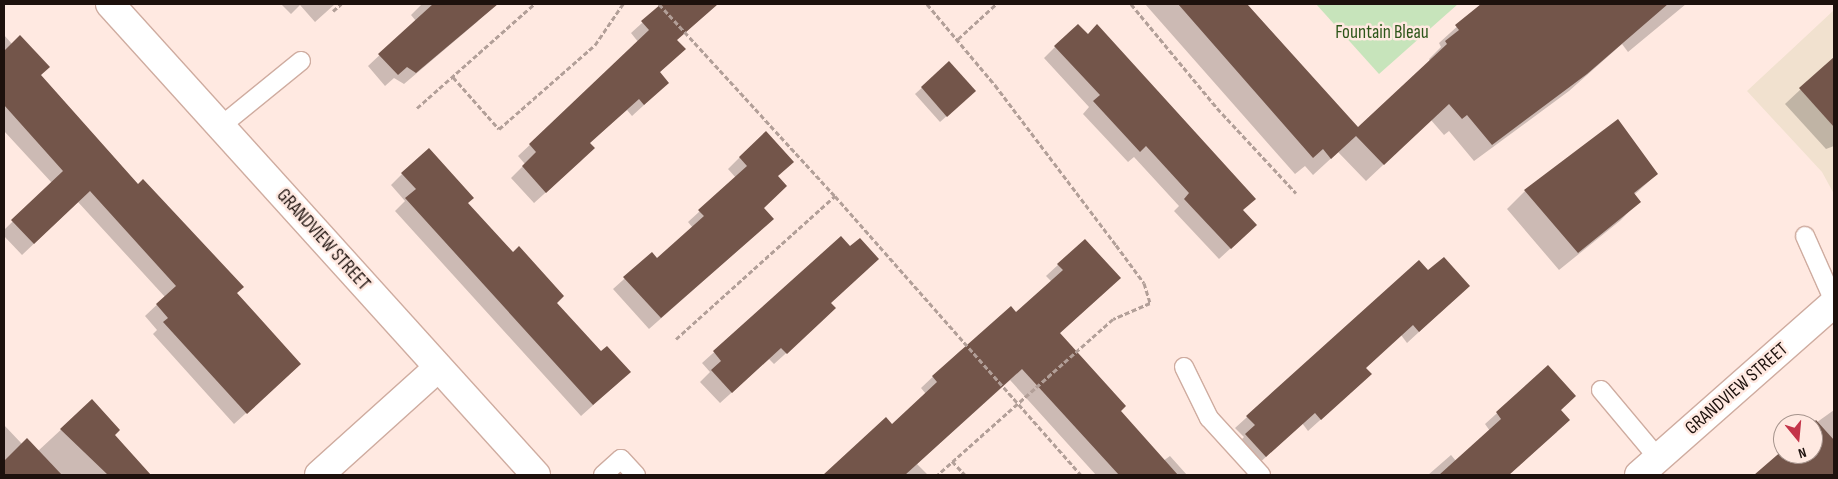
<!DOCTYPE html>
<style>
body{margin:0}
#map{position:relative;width:1838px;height:479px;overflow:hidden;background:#ffe9e1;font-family:"Sofia Sans Condensed",sans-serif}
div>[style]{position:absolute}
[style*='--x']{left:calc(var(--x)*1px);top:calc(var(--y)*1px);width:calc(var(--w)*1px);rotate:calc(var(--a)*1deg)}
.commercial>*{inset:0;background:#f1e1cf}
.green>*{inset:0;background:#c7e4bb}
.shadow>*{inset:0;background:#0003}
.building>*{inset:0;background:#73554a}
.path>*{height:3px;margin-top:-1.5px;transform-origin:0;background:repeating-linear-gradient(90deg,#b29f98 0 5px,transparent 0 7.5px)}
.roads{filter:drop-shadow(1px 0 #cfaca0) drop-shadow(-1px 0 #cfaca0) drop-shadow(0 1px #cfaca0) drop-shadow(0 -1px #cfaca0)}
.service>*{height:18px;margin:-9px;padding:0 9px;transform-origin:9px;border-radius:9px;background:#fff}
.minor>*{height:28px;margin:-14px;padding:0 14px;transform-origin:14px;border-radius:14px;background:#fff}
span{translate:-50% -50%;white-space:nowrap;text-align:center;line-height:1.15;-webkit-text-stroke:5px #ffe9e1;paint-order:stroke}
.park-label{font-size:19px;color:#2e561a}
.street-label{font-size:19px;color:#1d110d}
.frame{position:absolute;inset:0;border:5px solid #1d110d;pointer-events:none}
.north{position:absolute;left:1773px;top:414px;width:50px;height:50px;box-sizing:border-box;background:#ffe9e1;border:1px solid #a5938c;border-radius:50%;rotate:163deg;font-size:14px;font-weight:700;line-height:20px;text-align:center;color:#1d110d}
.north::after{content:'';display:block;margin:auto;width:18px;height:22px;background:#c43449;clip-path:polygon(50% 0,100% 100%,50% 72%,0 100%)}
</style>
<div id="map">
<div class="commercial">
<div style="clip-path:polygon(1834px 10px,1834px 194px,1822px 172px,1747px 91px)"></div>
</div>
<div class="green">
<div style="clip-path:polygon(1316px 4px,1458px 4px,1379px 74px)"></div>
</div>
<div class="shadow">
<div style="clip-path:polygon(281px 4px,335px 4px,315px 22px,300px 5px,291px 14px)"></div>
<div style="clip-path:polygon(422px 4px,493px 4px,477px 22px,404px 84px,394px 78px,385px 86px,368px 66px,416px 21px,411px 15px)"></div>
<div style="clip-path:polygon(663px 4px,718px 4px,676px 40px,684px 49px,659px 73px,656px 94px,632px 116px,627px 110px,589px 143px,582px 160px,534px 203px,511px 178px,525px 164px,518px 156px,639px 43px,631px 33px)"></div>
<div style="clip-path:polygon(1145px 4px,1247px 4px,1358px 129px,1430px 61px,1429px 59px,1441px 47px,1439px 43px,1482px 4px,1686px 4px,1628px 52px,1622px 44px,1569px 91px,1474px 161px,1449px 131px,1444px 135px,1431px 120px,1366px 181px,1338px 152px,1313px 175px,1305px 166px,1295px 174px)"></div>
<div style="clip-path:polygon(4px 35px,235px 293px,288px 375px,234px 424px,153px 334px,157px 330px,145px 316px,165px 297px,78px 202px,22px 255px,4px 236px,4px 230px,52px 183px,4px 131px)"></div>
<div style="clip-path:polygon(1088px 36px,1242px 211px,1244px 236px,1219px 259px,1174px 211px,1179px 206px,1134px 157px,1128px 162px,1083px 114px,1089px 107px,1044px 58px,1055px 47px)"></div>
<div style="clip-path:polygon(1834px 58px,1834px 146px,1826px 149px,1785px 104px)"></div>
<div style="clip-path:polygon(949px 63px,968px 97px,940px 122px,915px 94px)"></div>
<div style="clip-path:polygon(740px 157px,776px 177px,762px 208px,761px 230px,649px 329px,613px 289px,652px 254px,657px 260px,693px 228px,688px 222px,736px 178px,728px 169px)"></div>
<div style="clip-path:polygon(402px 174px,466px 204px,555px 303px,618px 383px,581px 416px,395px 211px,405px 201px,391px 185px)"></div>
<div style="clip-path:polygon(1657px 174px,1634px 195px,1639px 201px,1621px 220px,1559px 270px,1507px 209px,1525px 191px)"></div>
<div style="clip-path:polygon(841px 238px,829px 303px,823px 320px,774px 364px,769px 359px,720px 403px,700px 382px,710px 372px,702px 363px)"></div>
<div style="clip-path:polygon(1085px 240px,1108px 289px,1059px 334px,1119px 412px,1163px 461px,1170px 456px,1187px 475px,1096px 475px,1010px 380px,917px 464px,928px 475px,825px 475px,892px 425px,926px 394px,921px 388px,960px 351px,1016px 314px,1052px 282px,1046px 276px)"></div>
<div style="clip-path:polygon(1419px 262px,1457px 297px,1407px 343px,1401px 335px,1365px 368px,1359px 385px,1308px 431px,1302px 423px,1254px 468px,1235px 446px,1244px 437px,1235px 428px)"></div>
<div style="clip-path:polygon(1548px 367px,1560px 410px,1557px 432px,1508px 475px,1428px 475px,1451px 455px,1456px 461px,1490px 431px,1485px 424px)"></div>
<div style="clip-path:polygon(92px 401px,113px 435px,150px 475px,4px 475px,4px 425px,22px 444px,38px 451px)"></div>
<div style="clip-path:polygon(1834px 410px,1834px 475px,1757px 475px,1783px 452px,1813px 454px,1813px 425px)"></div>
</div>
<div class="building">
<div style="clip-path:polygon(433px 4px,498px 4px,416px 73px,407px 67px,398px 75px,378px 54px)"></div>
<div style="clip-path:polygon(661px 4px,718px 4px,677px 40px,686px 49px,660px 72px,669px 83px,644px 105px,639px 99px,590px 143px,595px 148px,546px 193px,522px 166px,536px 152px,529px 144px,649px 30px,641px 21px)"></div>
<div style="clip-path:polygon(1178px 4px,1247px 4px,1358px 127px,1447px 44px,1445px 41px,1459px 30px,1455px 25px,1481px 4px,1668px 4px,1587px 74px,1492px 145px,1467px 115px,1462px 119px,1449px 104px,1384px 165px,1356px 136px,1331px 159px,1323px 149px,1313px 158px)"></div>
<div style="clip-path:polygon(1078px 24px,1088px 34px,1097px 24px,1256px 199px,1243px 210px,1257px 225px,1231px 249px,1184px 199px,1189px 193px,1146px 146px,1140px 152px,1093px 101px,1100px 95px,1054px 46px)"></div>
<div style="clip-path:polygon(20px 35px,50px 67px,41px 75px,138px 184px,143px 179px,244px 287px,237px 293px,301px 364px,247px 414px,163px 322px,168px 318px,156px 304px,176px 286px,90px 191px,34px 244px,11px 220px,63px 171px,4px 105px,4px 51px)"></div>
<div style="clip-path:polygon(1834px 57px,1834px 127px,1799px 88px)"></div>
<div style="clip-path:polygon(949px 61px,976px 91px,947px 117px,921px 87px)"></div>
<div style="clip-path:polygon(1618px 119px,1658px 174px,1634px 193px,1641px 202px,1578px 253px,1524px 190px)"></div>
<div style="clip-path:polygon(766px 131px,794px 162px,778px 176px,787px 186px,764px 208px,774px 219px,661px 318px,623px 277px,652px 252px,657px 258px,704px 216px,698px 210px,747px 166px,739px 157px)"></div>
<div style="clip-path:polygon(429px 148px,474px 198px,468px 203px,513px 252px,519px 246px,564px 296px,557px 303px,601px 351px,607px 346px,631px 372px,593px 405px,405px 198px,416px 189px,401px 173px)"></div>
<div style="clip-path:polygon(841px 236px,850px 246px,860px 238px,879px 259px,831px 303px,836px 308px,787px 354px,781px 348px,732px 393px,711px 370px,721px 361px,713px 351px)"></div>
<div style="clip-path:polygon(1085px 239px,1121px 278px,1060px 333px,1126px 406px,1121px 411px,1178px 475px,1119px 475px,1022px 369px,905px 475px,823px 475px,886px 417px,892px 424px,937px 382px,932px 376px,1011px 306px,1016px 312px,1063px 270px,1057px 264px)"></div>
<div style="clip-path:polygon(1444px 257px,1470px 286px,1419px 332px,1413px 325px,1366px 368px,1372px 374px,1321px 420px,1315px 413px,1266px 457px,1245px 434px,1255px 425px,1246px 416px,1419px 260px,1428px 270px)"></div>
<div style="clip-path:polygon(1548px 365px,1576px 396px,1561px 410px,1570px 420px,1509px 475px,1439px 475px,1501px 419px,1496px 412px)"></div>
<div style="clip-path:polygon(92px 399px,120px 430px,115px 435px,151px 475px,108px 475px,60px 429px)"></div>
<div style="clip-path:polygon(1816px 420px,1834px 440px,1834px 475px,1754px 475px,1783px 450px,1783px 454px,1813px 454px,1812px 424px)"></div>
<div style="clip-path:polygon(27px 438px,62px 475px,4px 475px,4px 461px)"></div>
</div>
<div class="path">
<div style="--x:659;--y:4;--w:260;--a:47.5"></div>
<div style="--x:835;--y:196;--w:372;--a:48.6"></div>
<div style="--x:927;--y:4;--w:106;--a:50"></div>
<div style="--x:995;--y:85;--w:201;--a:52.9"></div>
<div style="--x:1116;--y:245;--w:47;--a:53.6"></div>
<div style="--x:1144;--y:283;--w:21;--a:73"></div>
<div style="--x:1150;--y:303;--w:40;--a:156.6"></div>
<div style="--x:1113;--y:319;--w:235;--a:138.4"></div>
<div style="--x:1131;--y:4;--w:135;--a:50.4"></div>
<div style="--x:1217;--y:108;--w:116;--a:47.1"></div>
<div style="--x:333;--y:11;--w:11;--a:-41"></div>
<div style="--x:958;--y:39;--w:52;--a:-42.6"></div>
<div style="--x:453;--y:77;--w:69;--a:48.5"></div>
<div style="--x:499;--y:129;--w:128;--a:-41.2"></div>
<div style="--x:595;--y:45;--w:50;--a:-55.7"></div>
<div style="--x:417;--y:108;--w:157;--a:-41.6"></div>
<div style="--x:676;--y:339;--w:214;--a:-42"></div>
<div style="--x:952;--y:461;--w:19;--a:47"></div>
</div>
<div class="roads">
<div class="service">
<div style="--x:221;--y:126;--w:103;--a:-39.1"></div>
<div style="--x:1805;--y:236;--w:71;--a:66"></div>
<div style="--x:1184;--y:367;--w:57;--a:63.9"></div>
<div style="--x:1209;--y:418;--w:77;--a:47.6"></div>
<div style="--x:1601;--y:390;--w:89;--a:50"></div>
<div style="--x:603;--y:475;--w:24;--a:-42"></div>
<div style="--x:621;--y:459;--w:22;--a:47"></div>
</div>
<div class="minor">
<div style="--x:110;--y:4;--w:635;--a:47.87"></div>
<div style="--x:319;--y:475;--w:160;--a:-42"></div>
<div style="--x:1639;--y:475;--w:260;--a:-41.4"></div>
</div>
</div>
<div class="park-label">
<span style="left:1382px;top:33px">Fountain Bleau</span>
</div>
<div class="street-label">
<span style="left:323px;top:240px;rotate:48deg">GRANDVIEW STREET</span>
<span style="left:1737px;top:389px;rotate:-41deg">GRANDVIEW STREET</span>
</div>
<div class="frame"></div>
<div class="north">N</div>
</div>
